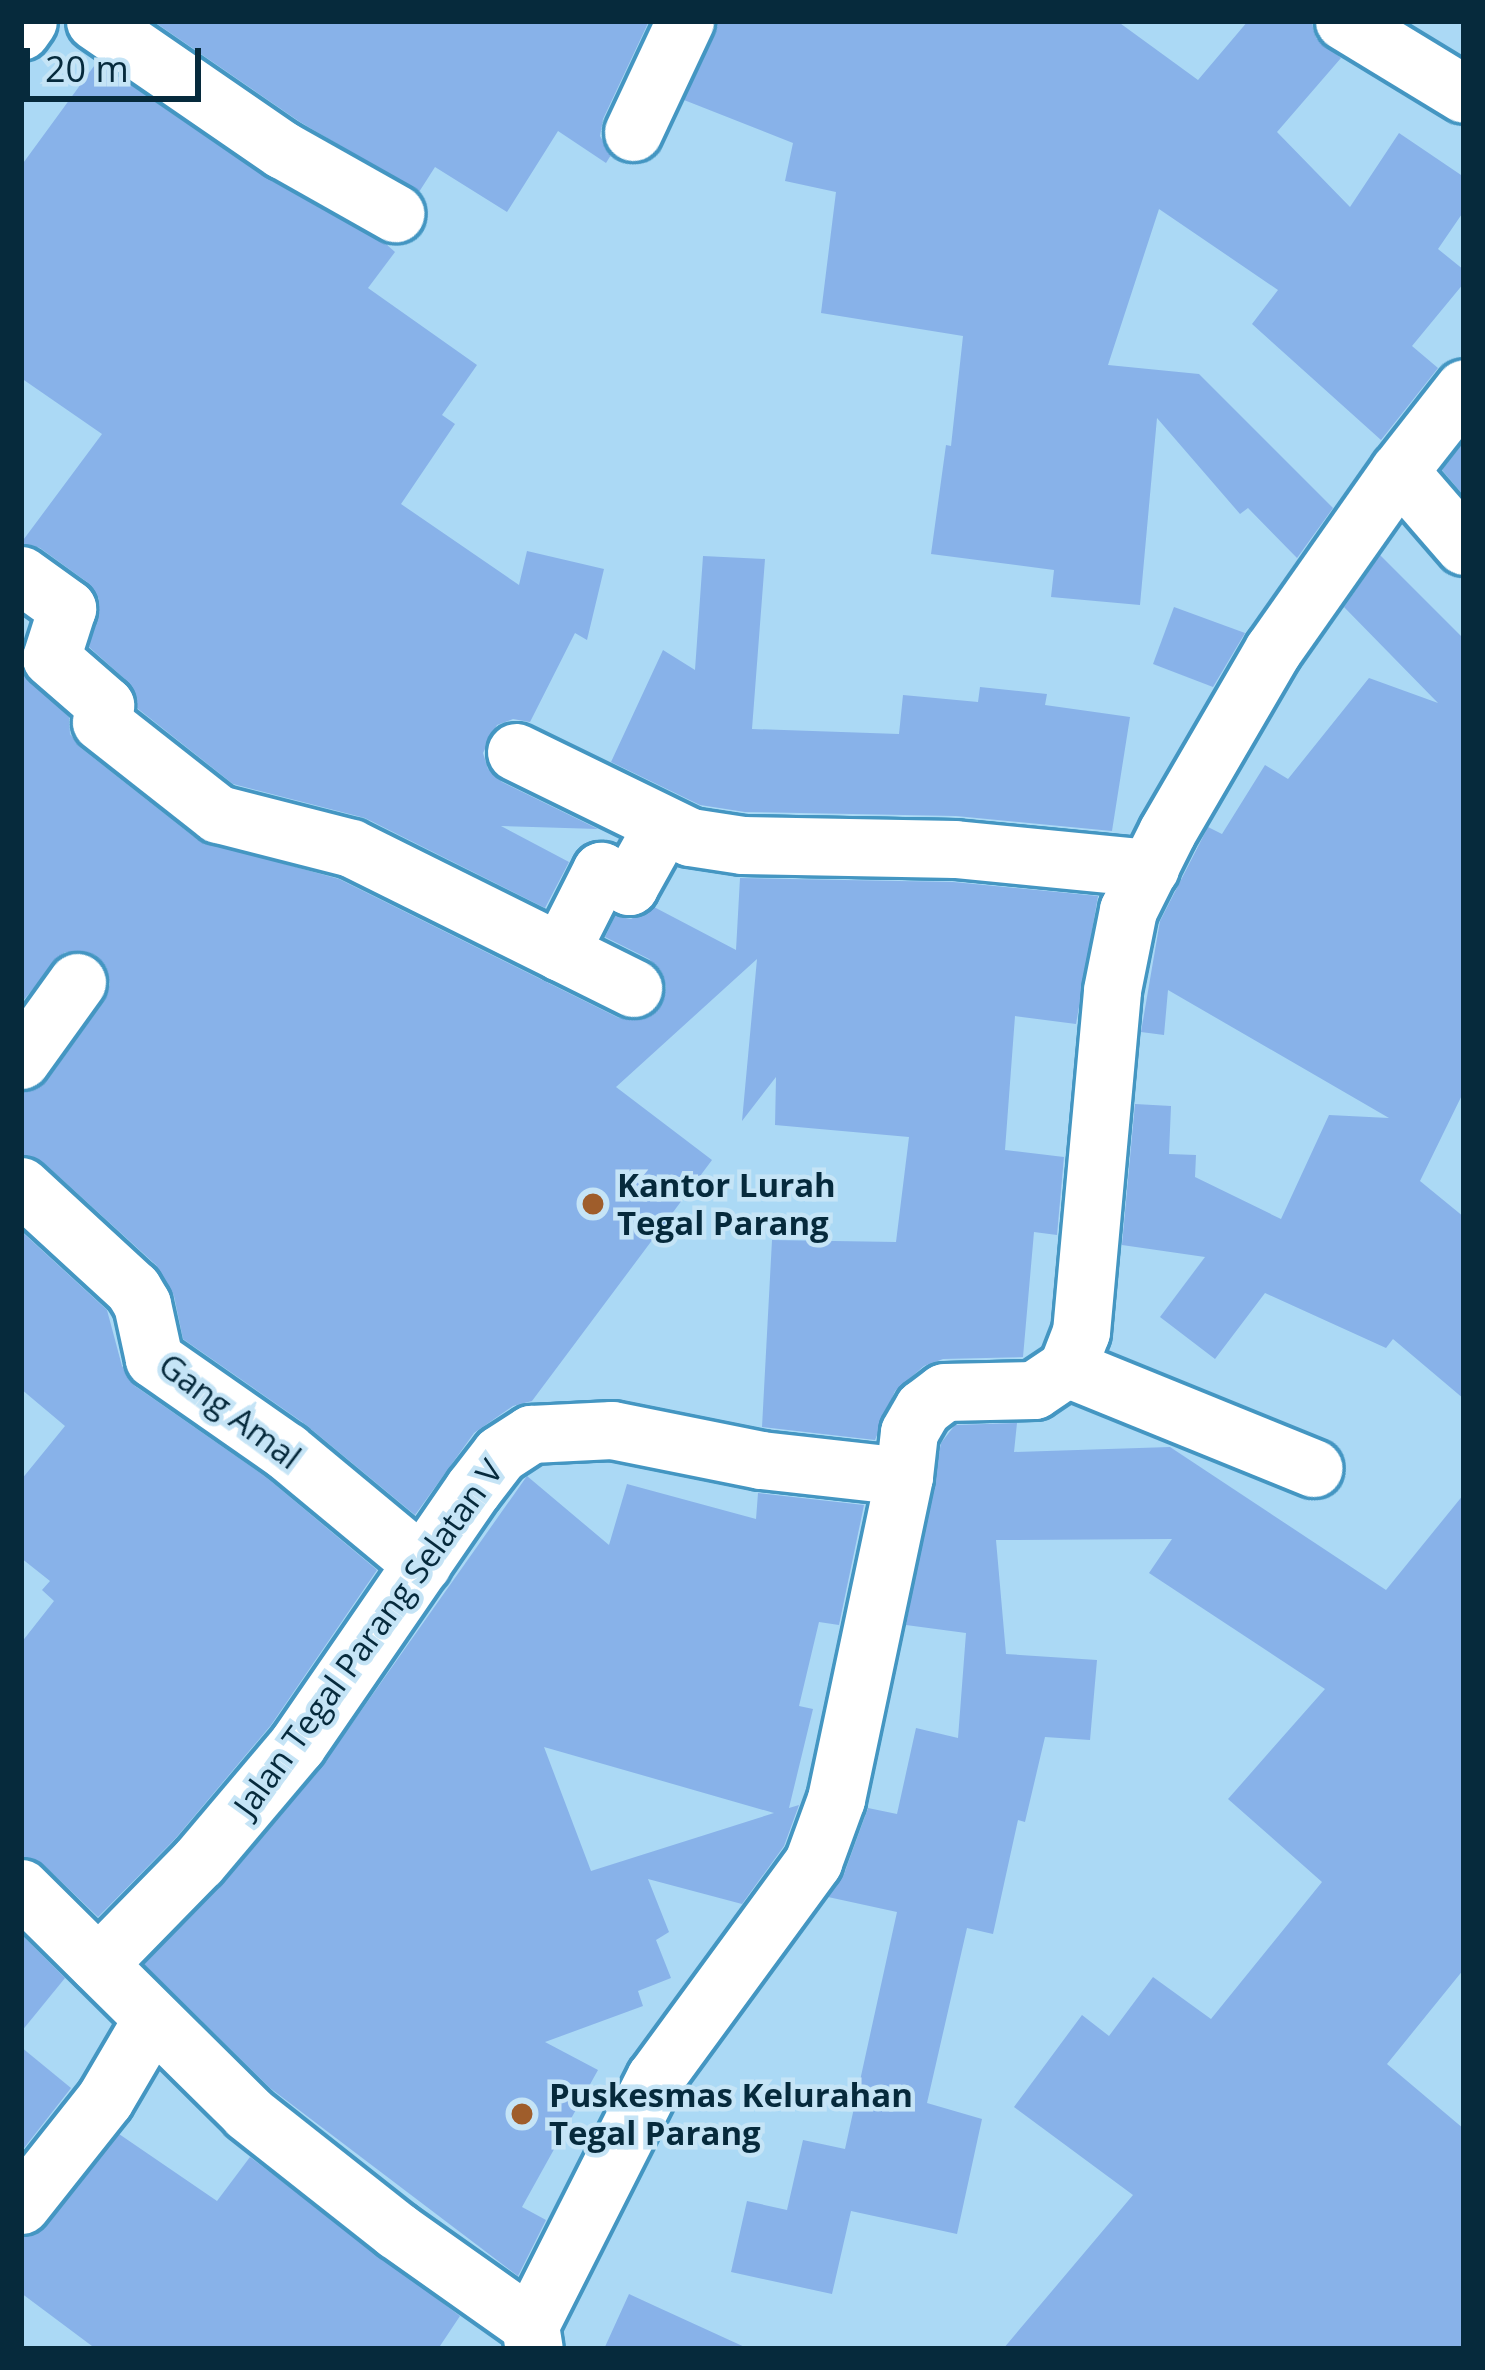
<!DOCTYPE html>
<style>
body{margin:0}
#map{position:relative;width:1485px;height:2370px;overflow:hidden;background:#abd9f5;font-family:"Open Sans",sans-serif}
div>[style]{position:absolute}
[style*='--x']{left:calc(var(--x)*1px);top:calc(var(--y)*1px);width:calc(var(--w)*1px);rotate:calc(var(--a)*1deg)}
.building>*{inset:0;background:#88b2e9}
.roads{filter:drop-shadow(3px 0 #4496c2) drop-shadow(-3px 0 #4496c2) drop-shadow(0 3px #4496c2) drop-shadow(0 -3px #4496c2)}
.street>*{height:57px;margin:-28.5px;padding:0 28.5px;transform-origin:28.5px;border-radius:28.5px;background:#fff}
.dots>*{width:33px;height:33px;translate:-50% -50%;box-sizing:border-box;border:6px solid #c5e4f6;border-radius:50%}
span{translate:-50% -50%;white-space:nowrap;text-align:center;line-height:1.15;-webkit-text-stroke:9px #c5e4f6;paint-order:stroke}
.poi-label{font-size:33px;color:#062a3c;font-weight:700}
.left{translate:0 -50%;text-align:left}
.street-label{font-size:33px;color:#062a3c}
.frame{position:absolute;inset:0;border:24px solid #062a3c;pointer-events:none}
.scale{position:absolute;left:24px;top:48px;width:177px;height:54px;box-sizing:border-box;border:6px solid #062a3c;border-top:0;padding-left:15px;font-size:36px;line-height:42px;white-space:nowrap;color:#062a3c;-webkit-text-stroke:9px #c5e4f6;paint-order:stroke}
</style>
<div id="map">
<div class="building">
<div style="clip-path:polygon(153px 21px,649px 21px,603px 119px,600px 136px,611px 155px,606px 163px,558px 131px,507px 212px,435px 167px,419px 192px,300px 122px)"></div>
<div style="clip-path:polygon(718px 21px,1117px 21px,1198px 80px,1248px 21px,1311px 21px,1316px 38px,1341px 58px,1277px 132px,1350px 207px,1399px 133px,1464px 177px,1464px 211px,1438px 249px,1464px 270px,1464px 283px,1412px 346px,1438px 368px,1381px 440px,1252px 324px,1278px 290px,1159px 209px,1108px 365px,1199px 374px,1333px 508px,1297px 558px,1248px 508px,1240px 514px,1157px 418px,1140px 605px,1051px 597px,1054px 570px,931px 554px,946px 445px,951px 446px,963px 336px,821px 313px,836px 192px,785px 181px,793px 143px,684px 100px)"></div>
<div style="clip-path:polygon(97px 62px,265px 177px,386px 244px,395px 252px,368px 288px,477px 365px,442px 415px,455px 424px,401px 504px,519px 585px,527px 551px,604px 569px,587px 640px,575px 633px,530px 722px,513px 719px,497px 725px,483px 753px,488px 769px,502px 782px,598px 829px,501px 826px,569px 862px,545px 908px,365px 818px,233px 784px,137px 708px,127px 681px,89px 647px,99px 599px,87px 582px,40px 548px,21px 543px,102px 434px,21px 378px,21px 166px)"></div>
<div style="clip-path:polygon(1464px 442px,1464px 496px,1442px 470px)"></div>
<div style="clip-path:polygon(1380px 555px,1464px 639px,1464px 1091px,1420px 1181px,1464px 1217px,1464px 1399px,1393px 1339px,1386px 1348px,1265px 1293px,1215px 1359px,1160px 1317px,1205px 1257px,1122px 1245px,1135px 1104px,1171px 1106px,1169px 1154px,1196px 1155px,1195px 1177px,1281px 1219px,1329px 1115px,1389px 1118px,1168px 990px,1164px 1035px,1141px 1032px,1160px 921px,1208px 827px,1222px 834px,1265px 765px,1288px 779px,1369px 678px,1438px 703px,1344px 607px)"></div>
<div style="clip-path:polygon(703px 556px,765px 559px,752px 729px,899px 734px,903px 695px,978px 702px,980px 687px,1047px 694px,1045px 705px,1130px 717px,1112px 831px,956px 816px,745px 812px,700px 805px,611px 762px,663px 650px,695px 670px)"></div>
<div style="clip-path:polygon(1174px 607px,1245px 633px,1213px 687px,1153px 664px)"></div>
<div style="clip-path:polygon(21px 670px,69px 717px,70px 734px,81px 748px,198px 840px,339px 879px,619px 1018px,650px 1016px,662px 1004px,666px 987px,661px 971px,649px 959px,605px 937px,615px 916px,631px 919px,654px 907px,736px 950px,740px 878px,953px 882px,1098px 896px,1076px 1024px,1015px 1016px,1005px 1150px,1064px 1157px,1057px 1235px,1034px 1232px,1023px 1357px,943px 1359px,924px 1366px,895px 1391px,875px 1440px,762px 1427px,772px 1240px,896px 1242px,909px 1137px,775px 1125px,776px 1077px,742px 1121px,757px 959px,616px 1087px,712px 1160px,532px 1401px,513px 1406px,474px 1433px,415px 1515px,305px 1424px,183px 1339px,174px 1296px,156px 1265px,43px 1162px,21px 1154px,21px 1092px,48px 1079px,104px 1001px,110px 984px,106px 967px,95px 955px,65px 952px,21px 1003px)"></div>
<div style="clip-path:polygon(21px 1231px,107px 1310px,122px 1366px,135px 1386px,266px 1477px,377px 1570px,271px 1725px,175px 1839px,98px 1917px,44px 1865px,21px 1856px,21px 1643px,54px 1601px,42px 1590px,50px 1581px,21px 1558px,21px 1480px,65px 1426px,21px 1389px)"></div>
<div style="clip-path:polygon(1017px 1423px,1014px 1452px,1170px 1447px,1386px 1590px,1464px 1494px,1464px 1969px,1387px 2064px,1464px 2129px,1464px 2349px,1003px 2349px,1133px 2195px,1014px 2107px,1082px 2015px,1109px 2036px,1153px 1977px,1211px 2019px,1322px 1882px,1228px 1799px,1325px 1689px,1149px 1573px,1172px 1539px,996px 1540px,1006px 1654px,1097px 1660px,1090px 1740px,1045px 1737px,1025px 1822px,1018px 1820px,993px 1934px,967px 1928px,927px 2103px,982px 2119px,957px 2234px,851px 2211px,832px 2294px,731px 2272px,747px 2201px,787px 2210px,803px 2140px,845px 2149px,897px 1912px,828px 1897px,844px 1874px,868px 1808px,897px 1814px,916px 1728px,958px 1738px,966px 1633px,906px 1625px,941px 1443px,955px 1425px)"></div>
<div style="clip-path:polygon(evenodd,527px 1476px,609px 1545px,627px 1484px,756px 1519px,758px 1493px,864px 1505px,839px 1625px,819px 1622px,799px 1706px,813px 1709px,789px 1808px,799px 1805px,784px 1846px,742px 1904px,648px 1879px,669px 1932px,656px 1940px,671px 1978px,638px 1991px,643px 2006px,545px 2042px,598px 2070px,522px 2207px,546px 2220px,518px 2276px,270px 2088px,144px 1964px,224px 1882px,322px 1766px,527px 1476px,544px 1747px,774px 1813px,591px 1871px,544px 1747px)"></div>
<div style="clip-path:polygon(21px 1934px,65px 1978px,21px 2032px)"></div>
<div style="clip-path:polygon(21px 2047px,71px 2088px,21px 2152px)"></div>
<div style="clip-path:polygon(119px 2134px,217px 2201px,250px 2157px,460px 2316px,438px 2349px,96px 2349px,21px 2293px,21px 2237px,47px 2225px)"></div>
<div style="clip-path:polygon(629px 2294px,655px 2306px,749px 2349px,604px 2349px)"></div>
</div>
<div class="roads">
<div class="street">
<div style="--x:95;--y:21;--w:228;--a:34.5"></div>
<div style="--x:283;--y:150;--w:129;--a:29.4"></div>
<div style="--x:1344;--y:21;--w:140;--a:31.3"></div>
<div style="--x:21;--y:31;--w:12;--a:-55"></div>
<div style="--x:633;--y:132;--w:123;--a:-64.9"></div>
<div style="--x:1399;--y:471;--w:99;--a:49.1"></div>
<div style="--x:21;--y:575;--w:57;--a:35.7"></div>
<div style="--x:67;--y:608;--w:52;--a:107.7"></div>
<div style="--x:51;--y:658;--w:72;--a:41"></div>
<div style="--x:105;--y:705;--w:17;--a:103"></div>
<div style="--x:101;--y:722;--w:149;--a:38.2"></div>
<div style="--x:218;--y:814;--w:137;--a:14.3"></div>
<div style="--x:351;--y:848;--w:315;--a:26.4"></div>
<div style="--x:516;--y:752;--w:194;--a:26"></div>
<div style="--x:690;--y:837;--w:53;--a:8.7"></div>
<div style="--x:742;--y:845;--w:213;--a:1.1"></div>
<div style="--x:955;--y:849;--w:196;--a:5.6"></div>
<div style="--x:560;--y:952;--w:91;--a:-63.2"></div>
<div style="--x:601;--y:871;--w:32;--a:28"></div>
<div style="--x:629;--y:886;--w:68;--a:-60.8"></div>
<div style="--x:21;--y:1060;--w:96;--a:-54.3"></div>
<div style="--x:21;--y:1186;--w:152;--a:42.6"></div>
<div style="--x:133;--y:1289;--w:17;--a:59"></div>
<div style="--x:142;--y:1304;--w:56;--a:77.7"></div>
<div style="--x:154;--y:1359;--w:161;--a:34.9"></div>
<div style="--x:286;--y:1451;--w:177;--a:39.7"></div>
<div style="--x:1067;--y:1368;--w:266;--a:22.1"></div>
<div style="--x:21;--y:1888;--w:320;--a:44.7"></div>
<div style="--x:248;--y:2113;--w:189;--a:38.3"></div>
<div style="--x:396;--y:2230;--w:164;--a:35.3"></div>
<div style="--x:530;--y:2325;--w:24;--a:81"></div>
<div style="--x:98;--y:1964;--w:144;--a:-45.6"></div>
<div style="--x:199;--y:1861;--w:152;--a:-49.8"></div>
<div style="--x:297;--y:1745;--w:311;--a:-55.5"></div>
<div style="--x:473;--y:1489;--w:44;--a:-52.4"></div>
<div style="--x:500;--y:1454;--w:37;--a:-33"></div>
<div style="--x:531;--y:1434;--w:81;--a:-2.8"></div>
<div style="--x:612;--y:1430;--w:152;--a:11.4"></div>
<div style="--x:761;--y:1460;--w:144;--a:6.4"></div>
<div style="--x:21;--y:2205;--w:135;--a:-51.6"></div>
<div style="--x:105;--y:2099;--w:93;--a:-59.6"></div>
<div style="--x:530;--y:2325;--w:277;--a:-63.2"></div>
<div style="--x:655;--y:2078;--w:268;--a:-53.8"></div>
<div style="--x:813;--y:1862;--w:67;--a:-69.9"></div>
<div style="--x:836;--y:1799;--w:330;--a:-78.1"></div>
<div style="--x:904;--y:1476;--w:44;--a:-83.5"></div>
<div style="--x:909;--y:1432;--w:28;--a:-60"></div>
<div style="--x:923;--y:1408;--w:26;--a:-37"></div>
<div style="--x:944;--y:1392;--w:90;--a:-1.3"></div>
<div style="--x:1034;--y:1390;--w:40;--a:-34"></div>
<div style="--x:1067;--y:1368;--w:39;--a:-69"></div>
<div style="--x:1081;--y:1332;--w:343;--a:-84.8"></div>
<div style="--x:1112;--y:990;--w:82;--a:-78.7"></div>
<div style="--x:1128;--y:910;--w:87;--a:-63.4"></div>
<div style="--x:1167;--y:832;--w:211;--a:-59.8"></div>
<div style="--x:1273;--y:650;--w:219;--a:-54.9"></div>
<div style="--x:1399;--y:471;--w:105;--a:-51.9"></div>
</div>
</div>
<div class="dots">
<div style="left:593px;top:1204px;background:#9f5d2b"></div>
<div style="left:522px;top:2114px;background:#9f5d2b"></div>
</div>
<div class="poi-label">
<span class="left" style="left:617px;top:1204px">Kantor Lurah<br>Tegal Parang</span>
<span class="left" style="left:549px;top:2114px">Puskesmas Kelurahan<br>Tegal Parang</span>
</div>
<div class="street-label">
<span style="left:230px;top:1411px;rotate:37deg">Gang Amal</span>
<span style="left:368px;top:1638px;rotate:-54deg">Jalan Tegal Parang Selatan V</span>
</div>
<div class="frame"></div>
<div class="scale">20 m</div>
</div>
